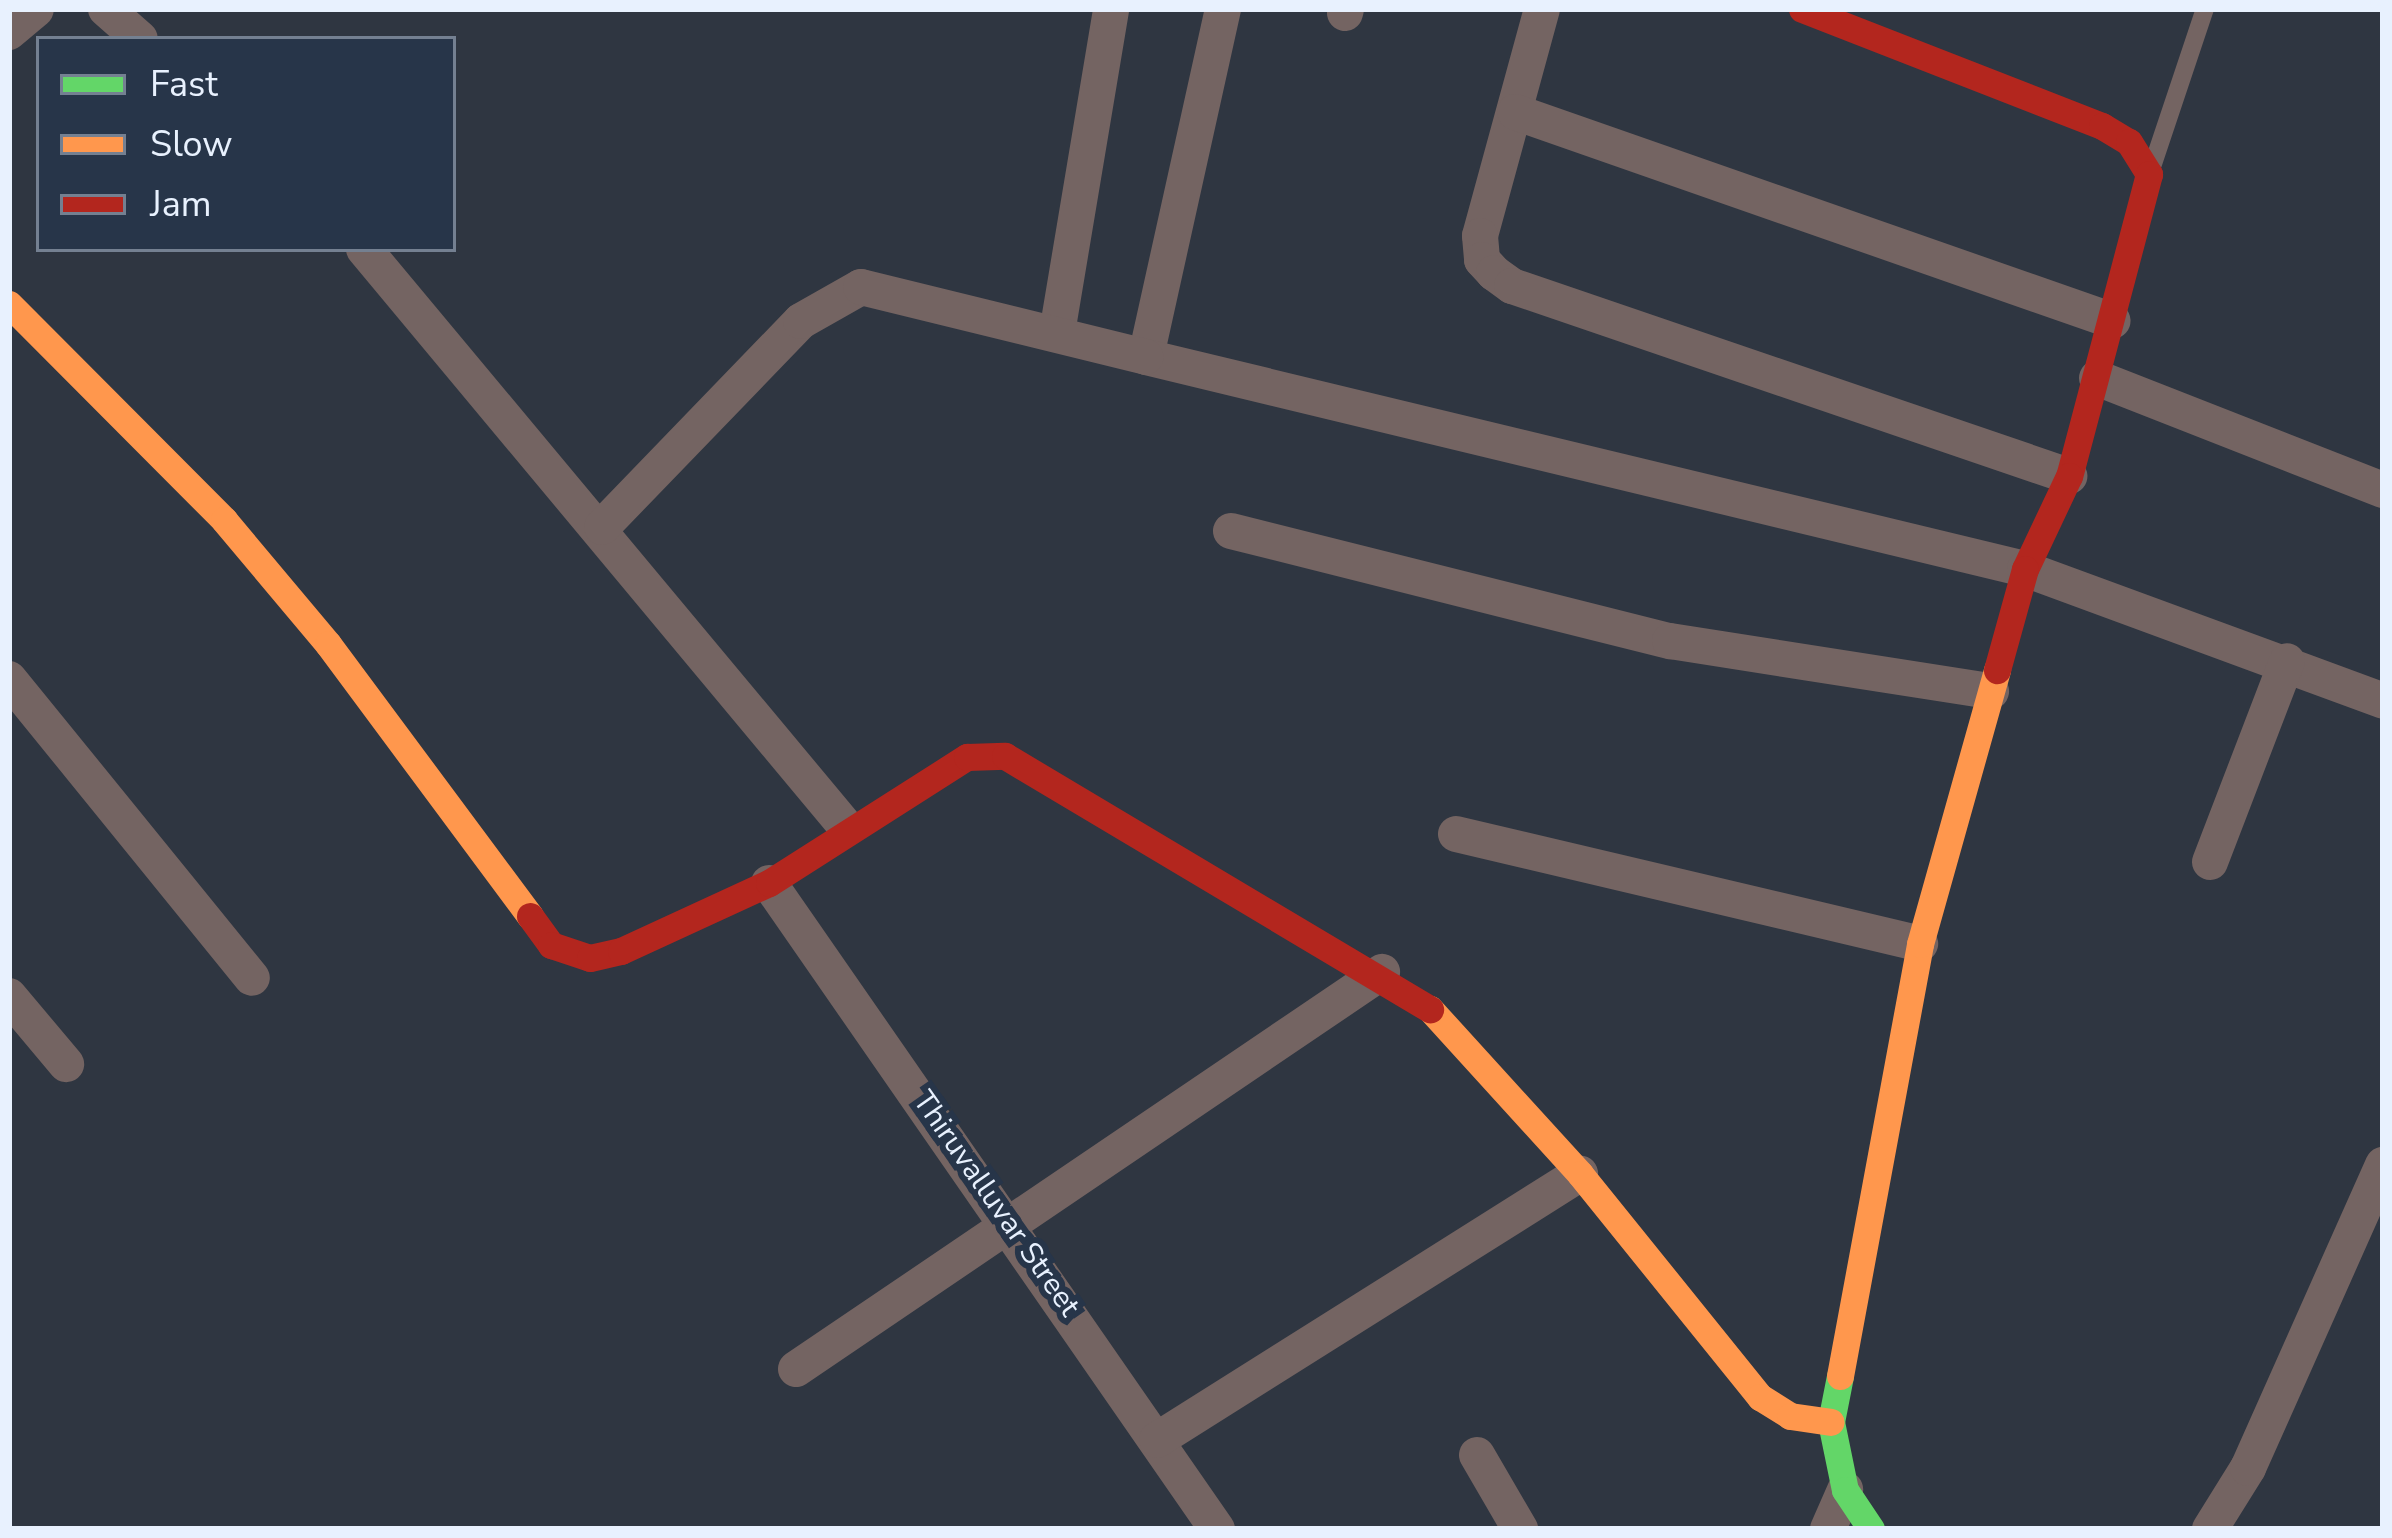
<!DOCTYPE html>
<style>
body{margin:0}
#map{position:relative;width:2392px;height:1538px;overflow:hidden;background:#2f3641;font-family:"Nunito Sans",sans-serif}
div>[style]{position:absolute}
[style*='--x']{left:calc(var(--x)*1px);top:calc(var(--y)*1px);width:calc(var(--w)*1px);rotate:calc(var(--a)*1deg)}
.lane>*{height:18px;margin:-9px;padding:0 9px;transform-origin:9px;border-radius:9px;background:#746462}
.street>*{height:36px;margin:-18px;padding:0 18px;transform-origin:18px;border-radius:18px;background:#746462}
.fast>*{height:27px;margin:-13.5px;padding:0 13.5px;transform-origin:13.5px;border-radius:13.5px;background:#63d668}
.slow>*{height:27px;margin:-13.5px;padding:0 13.5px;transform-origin:13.5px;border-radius:13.5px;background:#ff974d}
.jam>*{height:27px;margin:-13.5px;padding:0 13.5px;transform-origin:13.5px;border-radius:13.5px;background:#b3261e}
span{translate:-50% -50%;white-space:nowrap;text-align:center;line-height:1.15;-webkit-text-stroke:12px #273549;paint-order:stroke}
.street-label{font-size:30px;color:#e8f1fe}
.frame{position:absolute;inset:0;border:12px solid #e8f1fe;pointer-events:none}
.legend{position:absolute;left:36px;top:36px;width:420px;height:216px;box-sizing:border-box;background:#273549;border:3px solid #748091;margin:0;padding:15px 21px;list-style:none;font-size:36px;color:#e8f1fe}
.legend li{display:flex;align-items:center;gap:24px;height:60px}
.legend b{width:60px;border:3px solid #748091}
</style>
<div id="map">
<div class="lane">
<div style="--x:2153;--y:164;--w:163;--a:-71.5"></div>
</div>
<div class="street">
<div style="--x:106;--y:9;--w:45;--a:41.4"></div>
<div style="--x:1223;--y:9;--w:356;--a:102.5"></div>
<div style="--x:1146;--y:357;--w:904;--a:13.56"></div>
<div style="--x:2025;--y:569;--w:382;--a:20.2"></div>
<div style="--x:1542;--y:9;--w:235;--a:105.3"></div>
<div style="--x:1480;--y:236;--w:24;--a:85"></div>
<div style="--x:1482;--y:260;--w:18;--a:47"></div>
<div style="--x:1494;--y:273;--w:22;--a:36"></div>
<div style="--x:1512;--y:286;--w:589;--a:18.84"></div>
<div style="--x:1345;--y:13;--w:4;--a:-76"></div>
<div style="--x:9;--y:32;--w:35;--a:-40"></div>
<div style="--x:1515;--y:112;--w:633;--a:19.26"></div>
<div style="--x:364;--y:249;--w:753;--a:50.17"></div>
<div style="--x:1057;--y:333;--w:328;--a:-80.5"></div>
<div style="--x:2097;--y:378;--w:307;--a:21.4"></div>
<div style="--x:602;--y:527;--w:286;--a:-46"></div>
<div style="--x:801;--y:321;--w:69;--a:-29.5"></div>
<div style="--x:861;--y:287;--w:293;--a:13.8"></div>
<div style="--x:1231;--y:531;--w:453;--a:14.1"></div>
<div style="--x:1670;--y:641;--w:325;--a:8.9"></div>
<div style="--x:9;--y:679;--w:385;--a:50.9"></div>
<div style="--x:1456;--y:834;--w:477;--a:13.3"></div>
<div style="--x:2210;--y:862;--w:215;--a:-69"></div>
<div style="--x:769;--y:883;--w:786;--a:55.26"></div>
<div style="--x:9;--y:996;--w:89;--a:50"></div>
<div style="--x:796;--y:1369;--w:708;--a:-34.12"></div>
<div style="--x:1157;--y:1440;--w:500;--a:-32.2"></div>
<div style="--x:1477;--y:1455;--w:86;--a:59.8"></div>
<div style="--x:1828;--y:1529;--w:43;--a:-66.4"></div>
<div style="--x:2210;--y:1529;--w:72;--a:-58.1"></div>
<div style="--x:2248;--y:1468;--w:332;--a:-66"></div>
</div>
<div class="fast">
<div style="--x:1840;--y:1376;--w:47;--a:101.1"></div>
<div style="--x:1831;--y:1422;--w:69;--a:78.4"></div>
<div style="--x:1845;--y:1490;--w:47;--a:56.3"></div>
</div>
<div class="slow">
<div style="--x:9;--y:304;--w:305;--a:45.1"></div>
<div style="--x:224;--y:520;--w:162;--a:50"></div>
<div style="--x:328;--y:644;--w:339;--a:53.4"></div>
<div style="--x:1430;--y:1009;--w:223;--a:47.7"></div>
<div style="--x:1580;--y:1174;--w:287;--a:51.1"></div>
<div style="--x:1760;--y:1397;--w:36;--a:32"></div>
<div style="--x:1790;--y:1416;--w:41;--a:8.3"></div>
<div style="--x:1840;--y:1376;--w:439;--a:-79.5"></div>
<div style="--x:1920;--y:944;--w:285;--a:-74.3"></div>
</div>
<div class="jam">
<div style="--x:1802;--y:9;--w:322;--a:21.3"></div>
<div style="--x:2102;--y:126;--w:31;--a:31"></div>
<div style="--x:2129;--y:142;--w:38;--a:58"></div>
<div style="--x:2149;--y:174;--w:312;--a:104.8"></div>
<div style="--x:2069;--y:476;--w:103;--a:115.3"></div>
<div style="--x:2025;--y:569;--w:105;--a:105.5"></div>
<div style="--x:530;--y:916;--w:36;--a:54"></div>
<div style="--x:551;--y:945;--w:41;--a:18.4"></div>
<div style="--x:590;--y:958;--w:32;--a:-13"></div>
<div style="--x:621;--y:951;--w:163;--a:-24.7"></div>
<div style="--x:769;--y:883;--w:235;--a:-32.5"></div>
<div style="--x:967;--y:757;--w:38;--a:-2"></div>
<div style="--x:1005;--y:756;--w:495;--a:30.8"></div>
</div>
<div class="street-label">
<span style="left:996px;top:1204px;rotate:55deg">Thiruvalluvar Street</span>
</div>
<div class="frame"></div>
<ul class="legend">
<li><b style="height:15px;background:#63d668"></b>Fast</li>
<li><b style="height:15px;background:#ff974d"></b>Slow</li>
<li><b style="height:15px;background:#b3261e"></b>Jam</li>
</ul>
</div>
